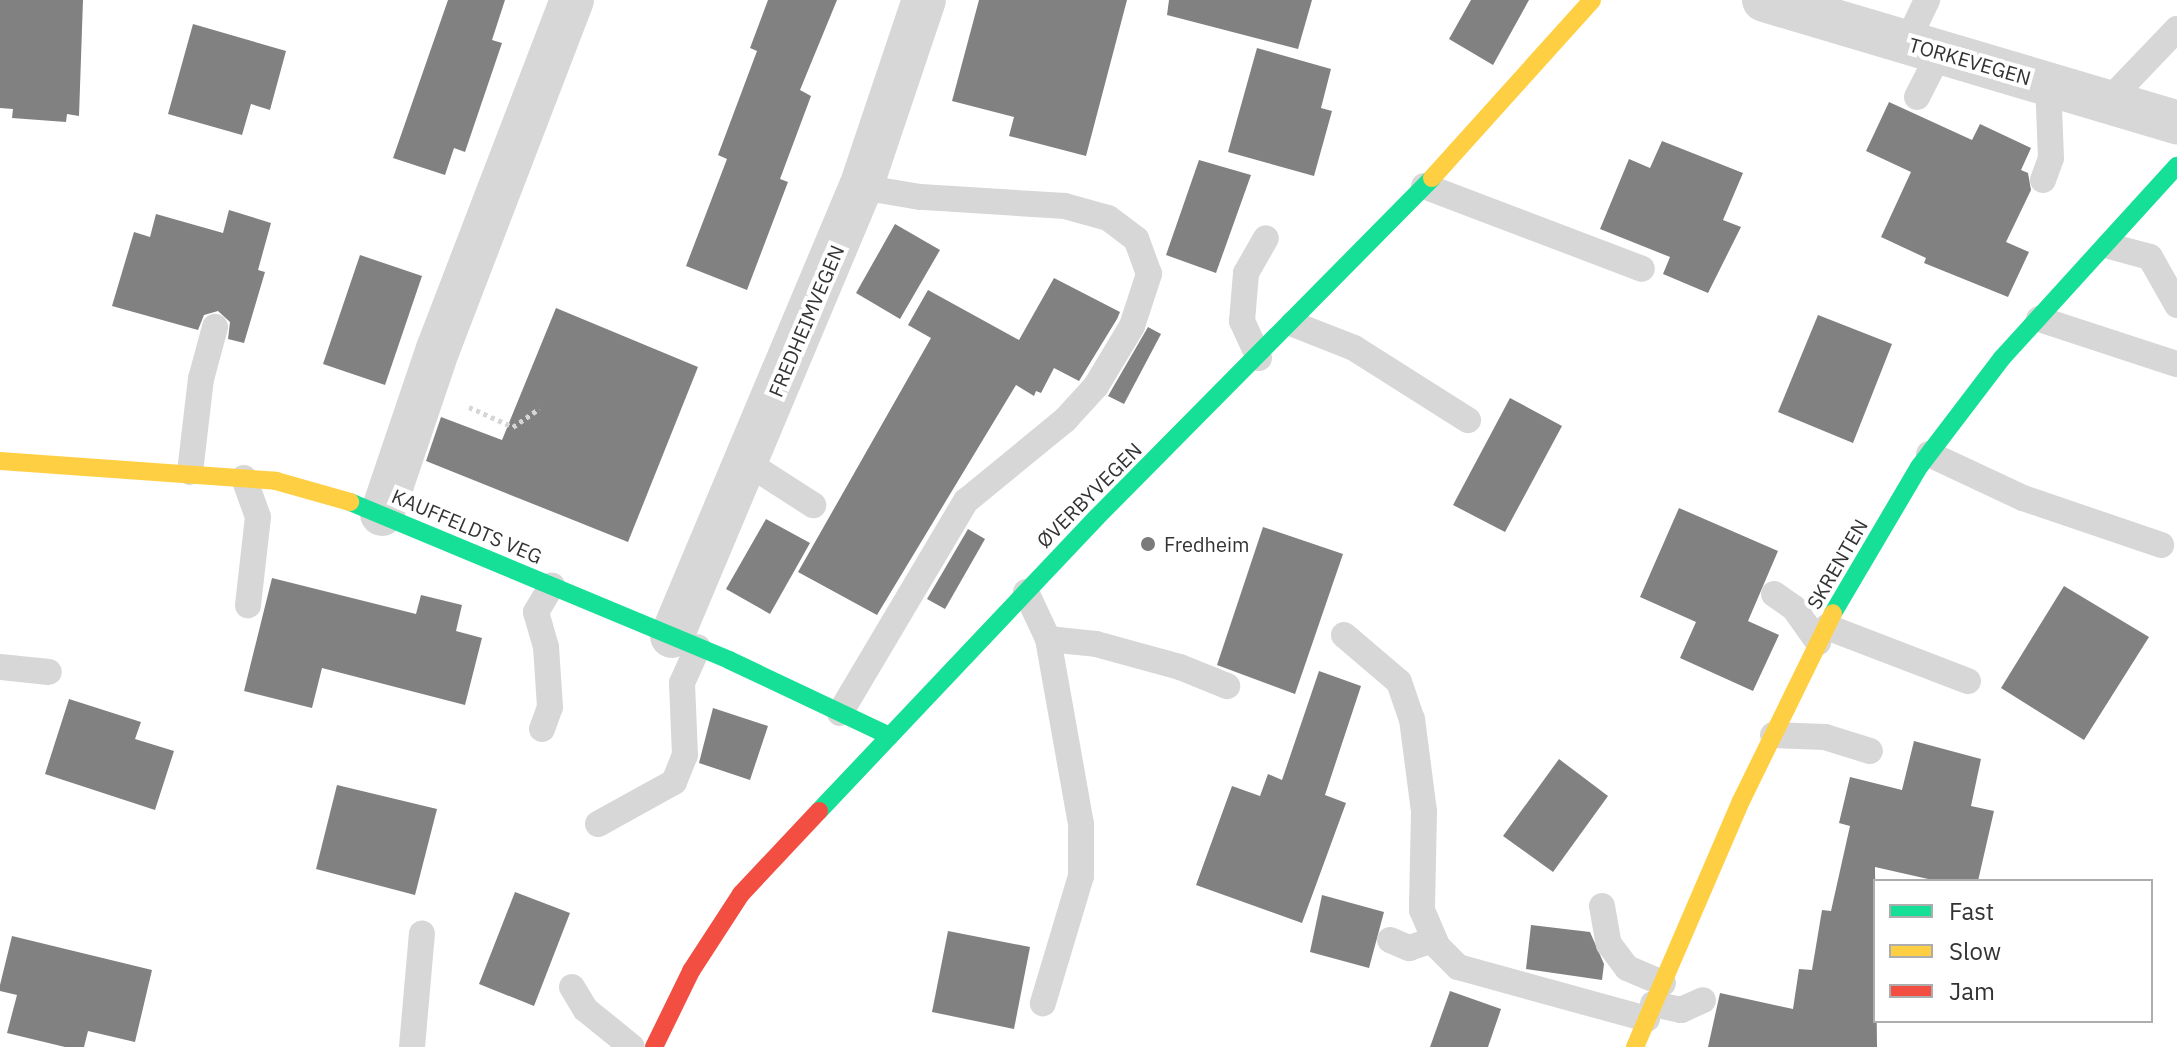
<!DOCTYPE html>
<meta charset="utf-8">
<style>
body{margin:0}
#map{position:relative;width:2177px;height:1047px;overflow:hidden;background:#fff;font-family:"IBM Plex Sans",sans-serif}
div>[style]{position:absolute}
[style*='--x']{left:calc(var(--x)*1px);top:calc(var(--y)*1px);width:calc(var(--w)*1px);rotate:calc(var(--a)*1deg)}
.building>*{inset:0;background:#818181}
.path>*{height:5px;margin-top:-2.5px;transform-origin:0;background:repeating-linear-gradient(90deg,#d6d6d6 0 4px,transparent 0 8px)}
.lane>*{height:26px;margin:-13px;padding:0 13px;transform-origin:13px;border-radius:13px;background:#d7d7d7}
.street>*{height:44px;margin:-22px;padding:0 22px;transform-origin:22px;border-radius:22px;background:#d7d7d7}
.fast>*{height:18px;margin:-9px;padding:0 9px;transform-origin:9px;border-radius:9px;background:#16e098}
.slow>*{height:18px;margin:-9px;padding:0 9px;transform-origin:9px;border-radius:9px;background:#ffcf43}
.jam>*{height:18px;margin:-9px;padding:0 9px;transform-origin:9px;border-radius:9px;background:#f24e42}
.dots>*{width:22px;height:22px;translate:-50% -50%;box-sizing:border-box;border:4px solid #fff;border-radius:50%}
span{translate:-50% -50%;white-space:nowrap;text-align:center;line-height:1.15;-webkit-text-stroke:8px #fff;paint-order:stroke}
.street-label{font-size:20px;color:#333}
.poi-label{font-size:20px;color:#333}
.left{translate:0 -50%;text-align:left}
.legend{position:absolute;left:1873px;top:879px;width:280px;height:144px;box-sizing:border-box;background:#fff;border:2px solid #adadad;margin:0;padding:10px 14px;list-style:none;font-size:24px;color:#333}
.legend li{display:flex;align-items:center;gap:16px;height:40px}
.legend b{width:40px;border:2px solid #adadad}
</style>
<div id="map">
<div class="building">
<div style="clip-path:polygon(0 0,83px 0,79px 116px,67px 114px,66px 122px,12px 118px,13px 109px,0 108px)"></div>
<div style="clip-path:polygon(448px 0,505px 0,492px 40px,502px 43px,465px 152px,454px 148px,445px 175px,393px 158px)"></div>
<div style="clip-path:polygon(768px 0,837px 0,800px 90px,811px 96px,780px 179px,788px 182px,747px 290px,686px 266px,727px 159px,718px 155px,757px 51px,750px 48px)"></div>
<div style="clip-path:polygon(979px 0,1127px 0,1086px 156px,1009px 136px,1014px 117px,952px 101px)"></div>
<div style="clip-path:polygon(1169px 0,1312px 0,1298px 49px,1167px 15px)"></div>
<div style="clip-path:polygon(1471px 0,1529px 0,1493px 65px,1449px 39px)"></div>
<div style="clip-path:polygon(193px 24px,286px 51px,270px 110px,251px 104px,242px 135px,168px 114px)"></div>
<div style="clip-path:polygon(1257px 48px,1331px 69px,1321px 108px,1332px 111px,1314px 176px,1228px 152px)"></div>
<div style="clip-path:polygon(1889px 102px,1972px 140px,1980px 124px,2031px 148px,2021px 170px,2028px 173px,2031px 190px,2006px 242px,2029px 252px,2008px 297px,1924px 263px,1926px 258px,1881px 237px,1911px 172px,1866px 151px)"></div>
<div style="clip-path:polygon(1662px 141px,1743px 173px,1723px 220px,1741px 227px,1708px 293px,1663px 274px,1670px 257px,1600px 229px,1629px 159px,1650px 168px)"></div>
<div style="clip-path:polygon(1199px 160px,1251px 175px,1216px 273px,1166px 255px)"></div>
<div style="clip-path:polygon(229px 210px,271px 223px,258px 270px,265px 272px,244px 343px,228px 339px,230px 322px,218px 311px,204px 315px,198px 330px,112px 306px,134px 232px,150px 237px,156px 214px,223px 233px)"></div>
<div style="clip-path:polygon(895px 224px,940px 250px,900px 319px,856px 293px)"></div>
<div style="clip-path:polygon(360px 255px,422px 276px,385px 385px,323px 364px)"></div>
<div style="clip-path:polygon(1054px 278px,1120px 312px,1117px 319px,1079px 381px,1054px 368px,1041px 393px,1036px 391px,1034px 396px,1016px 385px,877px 615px,798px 572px,931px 338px,908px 325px,928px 290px,1019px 340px)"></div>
<div style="clip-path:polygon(556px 308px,698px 367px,628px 542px,426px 461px,441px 417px,502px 440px)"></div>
<div style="clip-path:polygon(1818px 315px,1892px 344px,1853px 443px,1778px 412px)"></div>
<div style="clip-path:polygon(1148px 327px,1161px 334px,1124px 404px,1108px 396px)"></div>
<div style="clip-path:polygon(1510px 398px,1562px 426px,1505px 532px,1453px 505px)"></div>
<div style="clip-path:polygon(1679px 508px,1778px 551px,1748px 621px,1779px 635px,1753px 691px,1680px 658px,1696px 622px,1640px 597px)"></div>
<div style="clip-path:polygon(766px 519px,810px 543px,770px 614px,726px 589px)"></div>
<div style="clip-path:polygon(1263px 527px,1343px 554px,1295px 694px,1217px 665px)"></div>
<div style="clip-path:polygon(968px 529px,985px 539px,945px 609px,927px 599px)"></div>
<div style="clip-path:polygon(272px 578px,416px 614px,421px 595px,462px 605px,456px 631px,482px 638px,465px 705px,322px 668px,312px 708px,244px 691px)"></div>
<div style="clip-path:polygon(2064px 586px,2149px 637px,2084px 740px,2001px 688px)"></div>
<div style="clip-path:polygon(1319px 671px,1361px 686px,1325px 795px,1346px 803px,1302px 923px,1196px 885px,1232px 786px,1260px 796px,1268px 774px,1282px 780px)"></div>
<div style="clip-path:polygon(69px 699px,141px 722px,135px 739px,174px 751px,155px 810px,45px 774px)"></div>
<div style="clip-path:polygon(713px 708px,768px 726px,750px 780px,699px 763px)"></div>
<div style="clip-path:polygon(1914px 741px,1981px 759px,1971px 806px,1994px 811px,1978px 881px,1937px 881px,1875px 867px,1877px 1047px,1708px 1047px,1720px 993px,1793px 1009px,1799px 969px,1812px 970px,1822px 910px,1831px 911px,1850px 826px,1839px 823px,1850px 777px,1902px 790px)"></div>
<div style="clip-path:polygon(1559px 759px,1608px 796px,1553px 872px,1503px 836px)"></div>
<div style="clip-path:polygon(337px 785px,437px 809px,415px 895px,316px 869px)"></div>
<div style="clip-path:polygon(515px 892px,570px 913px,534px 1006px,479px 984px)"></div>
<div style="clip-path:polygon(1322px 895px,1384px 912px,1369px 968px,1310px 952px)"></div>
<div style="clip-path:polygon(1531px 925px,1590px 932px,1604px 964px,1602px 980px,1526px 969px)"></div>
<div style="clip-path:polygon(948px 931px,1030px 947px,1014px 1029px,932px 1012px)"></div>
<div style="clip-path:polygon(12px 936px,152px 970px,135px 1042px,88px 1031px,84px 1047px,65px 1047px,7px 1033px,17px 995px,0 991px,0 985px)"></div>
<div style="clip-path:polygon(1450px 991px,1501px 1009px,1488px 1047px,1430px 1047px)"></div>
</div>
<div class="path">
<div style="--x:469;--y:407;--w:48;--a:24.4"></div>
<div style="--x:513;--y:427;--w:32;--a:-35"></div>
</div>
<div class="lane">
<div style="--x:1907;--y:42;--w:47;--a:-64.5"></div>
<div style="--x:1917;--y:97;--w:51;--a:-62.9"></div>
<div style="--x:2108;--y:101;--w:100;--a:-46.2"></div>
<div style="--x:2043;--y:180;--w:23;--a:-70"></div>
<div style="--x:2051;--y:158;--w:74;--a:-92.3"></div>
<div style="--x:1424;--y:186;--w:233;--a:20.8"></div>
<div style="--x:2109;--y:246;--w:42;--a:15"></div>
<div style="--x:2150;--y:257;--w:55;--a:60.6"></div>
<div style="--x:2039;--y:319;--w:145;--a:18.1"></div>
<div style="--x:1293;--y:324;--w:66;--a:21.5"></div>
<div style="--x:1354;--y:348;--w:135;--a:32.3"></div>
<div style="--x:1259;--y:358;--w:41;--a:-114.7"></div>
<div style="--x:1242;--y:321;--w:48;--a:-85.2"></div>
<div style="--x:1246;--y:273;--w:40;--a:-60.3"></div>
<div style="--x:1929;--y:454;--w:104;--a:25.1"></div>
<div style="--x:2023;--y:498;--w:146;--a:18.8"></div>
<div style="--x:746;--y:462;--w:80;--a:32.7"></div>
<div style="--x:190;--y:472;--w:94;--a:-83.3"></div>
<div style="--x:201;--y:379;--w:54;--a:-74.9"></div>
<div style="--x:244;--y:478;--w:41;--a:70.3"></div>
<div style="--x:258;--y:517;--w:89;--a:96.5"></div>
<div style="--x:1026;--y:592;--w:52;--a:64.9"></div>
<div style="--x:1048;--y:639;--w:188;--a:79.9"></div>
<div style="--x:1081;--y:824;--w:52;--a:90"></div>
<div style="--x:1081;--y:876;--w:133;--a:106.7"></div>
<div style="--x:1774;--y:594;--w:24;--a:35"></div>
<div style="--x:1794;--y:608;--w:42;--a:54.8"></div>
<div style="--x:1827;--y:627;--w:151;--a:21"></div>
<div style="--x:1344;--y:635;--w:72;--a:40.5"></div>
<div style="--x:1399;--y:682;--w:39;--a:71"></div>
<div style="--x:1412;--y:719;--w:93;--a:82.6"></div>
<div style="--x:1424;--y:811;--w:99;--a:91.2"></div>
<div style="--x:1422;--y:910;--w:39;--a:67"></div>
<div style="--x:1437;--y:946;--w:30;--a:45"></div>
<div style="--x:1458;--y:967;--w:196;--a:15.4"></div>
<div style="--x:1048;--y:639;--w:48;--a:5.9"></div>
<div style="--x:1096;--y:644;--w:87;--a:15.3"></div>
<div style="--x:1180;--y:667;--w:51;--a:22"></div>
<div style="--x:0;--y:667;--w:49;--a:5.8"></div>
<div style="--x:840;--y:713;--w:247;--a:-59.3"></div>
<div style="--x:966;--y:501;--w:128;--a:-39.3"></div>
<div style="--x:1065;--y:420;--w:46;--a:-47.6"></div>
<div style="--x:1096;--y:386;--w:70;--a:-59"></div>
<div style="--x:1132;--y:326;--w:55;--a:-71.9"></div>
<div style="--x:1149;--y:274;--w:37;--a:-110"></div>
<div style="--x:1136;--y:239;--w:35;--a:-143"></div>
<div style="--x:1108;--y:218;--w:45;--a:-164.4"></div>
<div style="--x:1065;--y:206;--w:145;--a:-176.4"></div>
<div style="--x:920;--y:197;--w:60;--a:-170.4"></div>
<div style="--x:542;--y:729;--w:23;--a:-70"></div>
<div style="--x:550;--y:707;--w:60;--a:-93.8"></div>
<div style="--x:546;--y:647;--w:36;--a:-106"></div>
<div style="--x:536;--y:612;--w:31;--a:-59"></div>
<div style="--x:1773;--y:735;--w:52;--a:2.2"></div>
<div style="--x:1825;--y:737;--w:47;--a:17.3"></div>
<div style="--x:598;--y:824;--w:87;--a:-28.9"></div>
<div style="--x:674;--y:782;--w:29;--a:-68"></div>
<div style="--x:685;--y:755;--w:72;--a:-92.4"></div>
<div style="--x:682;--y:683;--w:39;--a:-66"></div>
<div style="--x:1602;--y:906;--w:39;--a:80"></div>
<div style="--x:1609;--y:944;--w:30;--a:53"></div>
<div style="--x:1627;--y:968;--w:39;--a:23"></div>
<div style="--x:1390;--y:940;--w:21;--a:23"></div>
<div style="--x:1409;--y:948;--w:26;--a:-18"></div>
<div style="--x:572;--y:987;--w:26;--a:59"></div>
<div style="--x:585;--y:1009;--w:60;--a:39"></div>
<div style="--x:1653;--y:1004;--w:29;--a:12"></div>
<div style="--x:1681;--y:1010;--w:24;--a:-24"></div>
<div style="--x:412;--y:1047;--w:114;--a:-85"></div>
</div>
<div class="street">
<div style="--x:1764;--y:0;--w:431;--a:16.5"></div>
<div style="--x:382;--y:514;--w:174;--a:-71.3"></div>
<div style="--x:438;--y:349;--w:374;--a:-69"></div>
<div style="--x:672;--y:636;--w:487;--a:-67.2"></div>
<div style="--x:861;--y:187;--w:197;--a:-71.4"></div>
</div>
<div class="fast">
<div style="--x:350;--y:502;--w:411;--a:22.6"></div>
<div style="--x:729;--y:660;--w:178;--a:25.3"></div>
<div style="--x:1833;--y:613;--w:169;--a:-59.5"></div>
<div style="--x:1919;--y:467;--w:137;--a:-52.7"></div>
<div style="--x:2002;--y:358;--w:260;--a:-47.7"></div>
<div style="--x:819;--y:811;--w:405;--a:-46.6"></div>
<div style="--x:1097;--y:517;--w:477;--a:-45.3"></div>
</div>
<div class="slow">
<div style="--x:1432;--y:178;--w:239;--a:-48"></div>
<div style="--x:0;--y:461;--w:277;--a:4.1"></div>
<div style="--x:276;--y:481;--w:77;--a:15.8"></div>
<div style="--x:1635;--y:1047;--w:268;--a:-66.7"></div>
<div style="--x:1741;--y:801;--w:209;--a:-63.9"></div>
</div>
<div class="jam">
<div style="--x:654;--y:1047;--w:85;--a:-64"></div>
<div style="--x:691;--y:971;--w:92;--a:-57"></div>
<div style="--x:741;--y:894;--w:114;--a:-46.8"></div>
</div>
<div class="dots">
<div style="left:1148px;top:544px;background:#7a7a7a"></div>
</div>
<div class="street-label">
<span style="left:1970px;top:61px;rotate:16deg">TORKEVEGEN</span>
<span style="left:806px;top:321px;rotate:-67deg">FREDHEIMVEGEN</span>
<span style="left:1089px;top:495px;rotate:-45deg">ØVERBYVEGEN</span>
<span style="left:467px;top:526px;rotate:23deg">KAUFFELDTS VEG</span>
<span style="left:1837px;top:564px;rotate:-60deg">SKRENTEN</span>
</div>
<div class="poi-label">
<span class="left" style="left:1164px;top:544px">Fredheim</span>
</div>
<ul class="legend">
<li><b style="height:10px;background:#16e098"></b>Fast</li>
<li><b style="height:10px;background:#ffcf43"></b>Slow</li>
<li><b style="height:10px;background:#f24e42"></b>Jam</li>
</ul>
</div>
